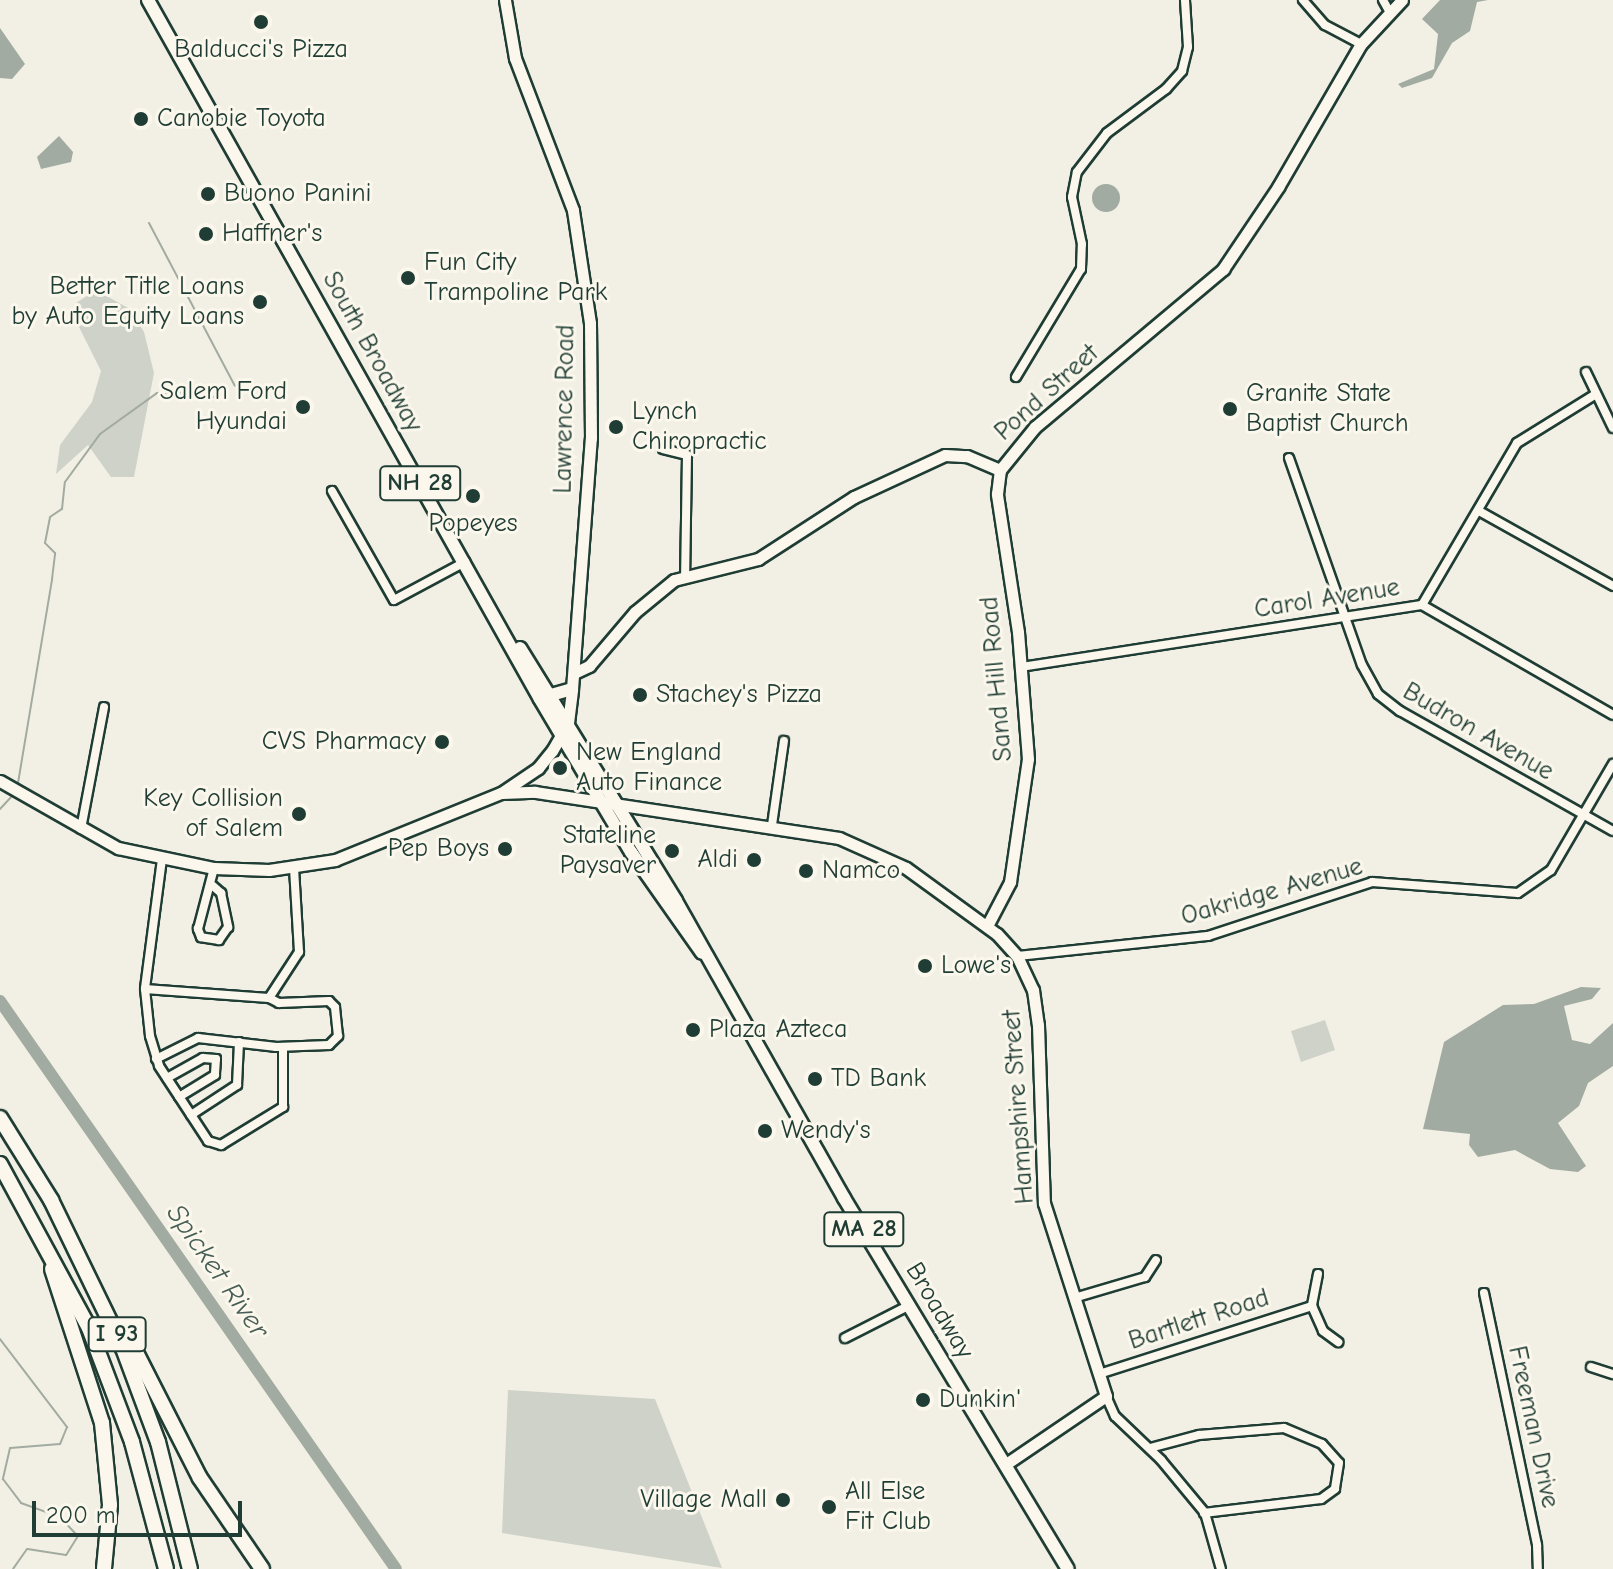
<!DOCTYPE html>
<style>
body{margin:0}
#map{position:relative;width:1613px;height:1569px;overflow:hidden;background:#f2f0e5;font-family:"Comic Neue",sans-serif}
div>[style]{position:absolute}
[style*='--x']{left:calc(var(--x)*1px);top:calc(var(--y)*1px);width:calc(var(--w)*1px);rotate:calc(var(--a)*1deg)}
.green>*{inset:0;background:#cfd2c8}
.water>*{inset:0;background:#a2aba1}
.round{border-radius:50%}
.stream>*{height:2px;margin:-1px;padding:0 1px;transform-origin:1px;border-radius:1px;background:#a2aba1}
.river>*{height:12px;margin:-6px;padding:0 6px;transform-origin:6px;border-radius:6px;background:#a2aba1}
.roads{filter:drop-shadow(2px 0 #1f3d34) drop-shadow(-2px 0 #1f3d34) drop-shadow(0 2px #1f3d34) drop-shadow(0 -2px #1f3d34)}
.street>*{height:8px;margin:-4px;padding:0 4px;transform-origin:4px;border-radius:4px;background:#fbf7ec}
.secondary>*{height:11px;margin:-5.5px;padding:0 5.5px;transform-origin:5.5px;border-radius:5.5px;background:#fbf7ec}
.primary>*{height:12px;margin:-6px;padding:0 6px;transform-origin:6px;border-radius:6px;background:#fbf7ec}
.highway>*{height:14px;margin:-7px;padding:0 7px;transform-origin:7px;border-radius:7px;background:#fbf7ec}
.dots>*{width:22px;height:22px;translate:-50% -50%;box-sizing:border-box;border:4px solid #fbf7ec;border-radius:50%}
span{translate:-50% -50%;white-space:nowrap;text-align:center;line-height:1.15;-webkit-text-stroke:6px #fbf7ec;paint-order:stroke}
.shield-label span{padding:2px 6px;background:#fbf7ec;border:2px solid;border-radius:6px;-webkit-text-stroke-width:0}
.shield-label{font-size:24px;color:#1f3d34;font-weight:700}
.poi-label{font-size:26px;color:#1f3d34}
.left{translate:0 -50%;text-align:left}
.right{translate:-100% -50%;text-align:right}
.street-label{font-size:26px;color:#1f3d34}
.water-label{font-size:28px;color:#465e55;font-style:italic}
.scale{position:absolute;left:32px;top:1501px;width:210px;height:36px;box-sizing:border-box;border:4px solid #1f3d34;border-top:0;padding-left:10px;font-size:24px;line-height:28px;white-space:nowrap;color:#1f3d34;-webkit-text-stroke:6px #fbf7ec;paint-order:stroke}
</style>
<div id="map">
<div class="green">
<div style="clip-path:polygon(90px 294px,103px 294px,130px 309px,144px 332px,154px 373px,134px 477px,111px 477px,88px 445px,56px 474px,60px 445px,92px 402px,101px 371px,79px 327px,76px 303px)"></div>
<div style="clip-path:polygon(1325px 1020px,1335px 1050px,1301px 1062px,1291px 1031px)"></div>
<div style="clip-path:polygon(508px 1390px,655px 1399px,722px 1568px,502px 1533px)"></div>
</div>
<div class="water">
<div style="clip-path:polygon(1440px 0,1488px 0,1477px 2px,1470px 31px,1452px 43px,1432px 78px,1402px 88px,1398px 84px,1434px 69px,1438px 34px,1422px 19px)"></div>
<div style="clip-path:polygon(0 28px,25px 64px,12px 79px,0 78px)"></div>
<div style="clip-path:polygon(59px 136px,73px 152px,71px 162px,41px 169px,37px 157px)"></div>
<div class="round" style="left:1092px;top:184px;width:28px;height:28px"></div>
<div style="clip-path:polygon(1581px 987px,1601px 988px,1592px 999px,1564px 1006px,1572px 1040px,1590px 1044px,1613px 1023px,1613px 1066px,1588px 1083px,1579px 1106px,1558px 1123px,1586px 1166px,1578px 1172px,1550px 1169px,1515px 1150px,1478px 1157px,1469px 1145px,1470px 1134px,1423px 1129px,1444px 1042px,1503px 1005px,1534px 1004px)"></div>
</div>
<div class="stream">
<div style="--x:149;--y:223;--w:184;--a:62.2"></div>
<div style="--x:18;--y:783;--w:207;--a:-80.5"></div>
<div style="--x:52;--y:579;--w:26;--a:-83"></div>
<div style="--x:55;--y:553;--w:14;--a:-135"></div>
<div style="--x:45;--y:543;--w:26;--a:-79"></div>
<div style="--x:50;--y:517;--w:14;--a:-34"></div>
<div style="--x:62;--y:509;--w:27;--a:-84"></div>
<div style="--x:65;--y:482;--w:59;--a:-53.9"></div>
<div style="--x:100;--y:434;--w:70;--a:-35.7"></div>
<div style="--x:157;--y:393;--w:42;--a:-1.4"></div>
<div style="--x:199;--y:392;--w:15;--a:20"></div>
<div style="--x:213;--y:397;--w:11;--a:-22"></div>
<div style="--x:0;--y:809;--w:16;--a:-47"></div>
<div style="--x:0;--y:1339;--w:111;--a:52.7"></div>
<div style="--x:67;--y:1427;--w:18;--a:112"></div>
<div style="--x:60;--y:1444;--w:50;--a:175.4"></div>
<div style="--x:10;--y:1448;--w:32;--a:103"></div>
<div style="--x:3;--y:1479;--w:30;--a:53"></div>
<div style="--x:21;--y:1503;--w:41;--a:19.7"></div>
<div style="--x:60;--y:1517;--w:26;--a:47"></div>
<div style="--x:78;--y:1536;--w:22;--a:122"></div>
<div style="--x:66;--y:1555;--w:39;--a:-171"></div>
<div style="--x:27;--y:1549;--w:24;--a:125"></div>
</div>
<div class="river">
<div style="--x:0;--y:1001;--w:692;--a:55.12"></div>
</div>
<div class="roads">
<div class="street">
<div style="--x:1303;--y:0;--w:33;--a:49"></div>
<div style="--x:1325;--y:25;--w:41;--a:27.8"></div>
<div style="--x:1383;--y:0;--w:13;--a:61"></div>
<div style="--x:1586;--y:372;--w:62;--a:64.3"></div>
<div style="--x:1016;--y:377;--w:126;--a:-59"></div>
<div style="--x:1081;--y:269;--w:25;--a:-88"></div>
<div style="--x:1082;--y:244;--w:48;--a:-102"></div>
<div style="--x:1072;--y:197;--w:25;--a:-79"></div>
<div style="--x:1077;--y:172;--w:49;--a:-52.4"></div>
<div style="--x:1107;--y:133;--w:74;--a:-36.7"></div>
<div style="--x:1166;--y:89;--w:24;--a:-48"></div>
<div style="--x:1182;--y:71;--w:25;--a:-76"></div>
<div style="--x:1188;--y:47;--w:47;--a:-93.7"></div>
<div style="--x:663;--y:449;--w:25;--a:14"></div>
<div style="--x:687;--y:455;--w:121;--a:90.9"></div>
<div style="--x:1289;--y:458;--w:219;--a:70.6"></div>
<div style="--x:1362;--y:665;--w:33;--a:61"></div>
<div style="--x:1378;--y:694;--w:28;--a:38"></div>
<div style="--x:1400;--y:711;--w:244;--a:29.4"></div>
<div style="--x:332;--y:491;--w:125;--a:60.4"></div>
<div style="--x:394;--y:600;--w:81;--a:-28.2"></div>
<div style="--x:1479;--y:511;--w:154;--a:29.2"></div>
<div style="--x:1422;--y:605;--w:188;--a:-59.6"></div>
<div style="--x:1517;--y:443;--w:93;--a:-31.8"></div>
<div style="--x:1021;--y:667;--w:406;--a:-8.8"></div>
<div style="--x:1422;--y:605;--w:220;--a:29.9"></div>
<div style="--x:772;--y:825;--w:85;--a:-81.9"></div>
<div style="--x:81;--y:829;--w:124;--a:-79.3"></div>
<div style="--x:162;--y:859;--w:131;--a:97.5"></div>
<div style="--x:145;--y:989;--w:47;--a:83.9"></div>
<div style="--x:150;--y:1036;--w:31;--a:73"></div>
<div style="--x:159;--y:1066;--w:90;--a:56.8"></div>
<div style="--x:208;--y:1141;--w:14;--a:17"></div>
<div style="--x:221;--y:1145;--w:73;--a:-31.5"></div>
<div style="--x:283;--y:1107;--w:60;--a:-90"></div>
<div style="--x:213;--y:886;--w:11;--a:41"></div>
<div style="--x:221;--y:893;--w:35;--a:78"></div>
<div style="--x:228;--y:927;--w:16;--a:125"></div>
<div style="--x:219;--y:940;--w:18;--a:-171"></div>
<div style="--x:201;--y:937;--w:9;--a:-111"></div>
<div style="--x:198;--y:929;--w:63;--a:-75.3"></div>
<div style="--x:1017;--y:956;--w:192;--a:-6"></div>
<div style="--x:1208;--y:936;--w:173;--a:-18.2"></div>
<div style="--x:1372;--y:882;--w:146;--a:4.3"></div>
<div style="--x:1518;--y:893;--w:40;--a:-34.9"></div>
<div style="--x:1551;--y:870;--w:123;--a:-59.7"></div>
<div style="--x:145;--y:989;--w:124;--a:4.2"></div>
<div style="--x:156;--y:1059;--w:47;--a:-26.6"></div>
<div style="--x:198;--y:1038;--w:79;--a:6.6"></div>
<div style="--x:276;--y:1047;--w:53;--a:-2.2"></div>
<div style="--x:329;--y:1045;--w:13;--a:-45"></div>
<div style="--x:338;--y:1036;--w:29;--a:-96"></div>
<div style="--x:335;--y:1007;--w:8;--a:-135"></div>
<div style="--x:329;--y:1001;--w:50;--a:177.7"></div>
<div style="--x:279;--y:1003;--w:11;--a:-153"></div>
<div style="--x:269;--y:998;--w:55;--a:-56.9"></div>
<div style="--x:299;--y:952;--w:83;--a:-93.4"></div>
<div style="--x:167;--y:1078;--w:41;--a:-29.1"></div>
<div style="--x:203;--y:1058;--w:13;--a:4"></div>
<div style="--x:216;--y:1059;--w:16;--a:94"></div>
<div style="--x:215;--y:1075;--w:42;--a:148.6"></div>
<div style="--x:191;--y:1115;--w:55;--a:-33.1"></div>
<div style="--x:237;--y:1085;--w:43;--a:-87.3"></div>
<div style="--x:1318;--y:1274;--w:33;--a:101"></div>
<div style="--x:1312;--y:1306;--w:27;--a:66"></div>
<div style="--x:1323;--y:1331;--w:19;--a:36"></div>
<div style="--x:1484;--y:1293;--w:258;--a:78.1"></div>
<div style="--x:1537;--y:1545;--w:24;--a:88"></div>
<div style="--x:1074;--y:1298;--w:74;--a:-16.5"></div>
<div style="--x:1145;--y:1277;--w:20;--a:-57"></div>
<div style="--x:845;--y:1338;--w:73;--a:-26.9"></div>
<div style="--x:1591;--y:1367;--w:23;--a:18"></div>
<div style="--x:1099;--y:1374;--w:224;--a:-17.7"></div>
<div style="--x:1106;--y:1396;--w:22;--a:66"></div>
<div style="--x:1115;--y:1416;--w:64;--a:43.7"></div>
<div style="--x:1161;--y:1460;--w:69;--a:50.3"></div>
<div style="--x:1205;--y:1513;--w:58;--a:74.1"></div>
<div style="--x:1150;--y:1448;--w:51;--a:-14.9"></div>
<div style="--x:1199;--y:1435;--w:85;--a:-4.7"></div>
<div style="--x:1284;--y:1428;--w:41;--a:22.8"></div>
<div style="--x:1322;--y:1444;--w:25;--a:48"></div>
<div style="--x:1339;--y:1463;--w:26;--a:99"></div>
<div style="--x:1335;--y:1489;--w:17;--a:144"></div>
<div style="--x:1321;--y:1499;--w:118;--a:173.2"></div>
</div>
<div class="secondary">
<div style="--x:574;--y:673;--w:17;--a:-25"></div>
<div style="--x:589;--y:666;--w:71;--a:-49.6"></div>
<div style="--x:635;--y:612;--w:50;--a:-39.4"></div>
<div style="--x:674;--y:580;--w:87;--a:-14"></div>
<div style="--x:758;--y:559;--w:114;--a:-32.9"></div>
<div style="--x:854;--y:497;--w:100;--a:-24.8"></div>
<div style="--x:945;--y:455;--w:22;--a:3"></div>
<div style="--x:967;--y:456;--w:36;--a:23"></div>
<div style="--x:0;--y:781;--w:136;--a:29.6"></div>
<div style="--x:118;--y:848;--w:98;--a:11.8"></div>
<div style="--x:214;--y:868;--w:55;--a:2.1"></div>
<div style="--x:269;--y:870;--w:67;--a:-8.6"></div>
<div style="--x:335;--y:860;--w:179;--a:-22"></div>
<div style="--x:501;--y:793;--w:45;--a:-34"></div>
<div style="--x:538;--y:768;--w:22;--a:-51"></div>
<div style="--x:552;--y:751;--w:32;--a:-60"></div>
<div style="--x:568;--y:723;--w:34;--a:-83"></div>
<div style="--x:572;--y:689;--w:252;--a:-85.7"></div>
<div style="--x:591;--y:438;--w:115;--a:-90.5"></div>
<div style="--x:590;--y:323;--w:114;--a:-98.6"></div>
<div style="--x:573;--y:210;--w:163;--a:-110.9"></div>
<div style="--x:515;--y:58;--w:59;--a:-99.8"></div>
<div style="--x:502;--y:793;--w:33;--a:-2"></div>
<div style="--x:535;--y:792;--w:307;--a:8.6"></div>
<div style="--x:839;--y:838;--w:73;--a:24.1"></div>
<div style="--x:906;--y:868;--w:112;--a:36"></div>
<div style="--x:997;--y:934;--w:30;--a:48"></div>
<div style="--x:1017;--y:956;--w:38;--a:65"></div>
<div style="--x:1033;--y:990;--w:35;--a:82"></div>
<div style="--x:1038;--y:1025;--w:178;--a:88.1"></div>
<div style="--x:1044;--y:1203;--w:203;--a:72.2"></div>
<div style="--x:1106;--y:1396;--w:121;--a:145.8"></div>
<div style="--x:987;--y:926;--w:50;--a:-62.4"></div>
<div style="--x:1010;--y:882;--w:124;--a:-81.7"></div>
<div style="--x:1028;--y:759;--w:127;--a:-94.5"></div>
<div style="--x:1018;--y:632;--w:140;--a:-98.7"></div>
<div style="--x:997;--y:494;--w:24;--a:-83"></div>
<div style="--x:1000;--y:470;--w:55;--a:-50.9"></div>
<div style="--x:1035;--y:427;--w:246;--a:-40"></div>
<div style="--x:1223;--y:269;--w:99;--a:-56.1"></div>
<div style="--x:1278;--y:187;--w:165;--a:-59.9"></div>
<div style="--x:1361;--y:44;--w:60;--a:-47"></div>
</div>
<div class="primary">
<div style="--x:148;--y:0;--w:801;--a:60.72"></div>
<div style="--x:540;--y:699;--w:178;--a:59.3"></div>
<div style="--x:631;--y:852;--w:123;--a:54.9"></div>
<div style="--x:520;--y:648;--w:297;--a:58.3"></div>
<div style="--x:676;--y:901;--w:341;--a:60.5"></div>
<div style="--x:844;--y:1198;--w:433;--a:58.9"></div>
<div style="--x:551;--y:695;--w:22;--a:-16"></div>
</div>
<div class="highway">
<div style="--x:0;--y:1118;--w:97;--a:58.1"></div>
<div style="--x:51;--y:1200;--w:165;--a:64.1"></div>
<div style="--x:123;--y:1348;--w:100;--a:69.6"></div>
<div style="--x:158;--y:1442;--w:131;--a:75.9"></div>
<div style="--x:0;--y:1164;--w:187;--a:61.5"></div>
<div style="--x:89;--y:1328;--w:122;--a:69.3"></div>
<div style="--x:132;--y:1442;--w:131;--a:75"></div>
<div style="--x:52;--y:1269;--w:162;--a:72"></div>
<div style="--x:102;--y:1423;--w:82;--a:84.4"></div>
<div style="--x:110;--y:1505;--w:64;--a:95.4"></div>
<div style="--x:123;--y:1327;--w:169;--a:63"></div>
<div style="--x:200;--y:1478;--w:110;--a:55.7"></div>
</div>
</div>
<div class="dots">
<div style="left:261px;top:22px;background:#1f3d34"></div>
<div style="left:141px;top:119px;background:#1f3d34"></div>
<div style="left:208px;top:194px;background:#1f3d34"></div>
<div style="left:206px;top:234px;background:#1f3d34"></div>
<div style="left:408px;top:278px;background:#1f3d34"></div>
<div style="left:260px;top:302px;background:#1f3d34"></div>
<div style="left:303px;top:407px;background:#1f3d34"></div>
<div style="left:1230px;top:409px;background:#1f3d34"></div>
<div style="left:616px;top:427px;background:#1f3d34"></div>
<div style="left:473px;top:496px;background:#1f3d34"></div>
<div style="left:640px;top:695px;background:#1f3d34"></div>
<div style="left:442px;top:742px;background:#1f3d34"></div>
<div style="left:560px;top:768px;background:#1f3d34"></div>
<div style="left:299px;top:814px;background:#1f3d34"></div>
<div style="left:505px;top:849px;background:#1f3d34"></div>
<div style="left:672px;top:851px;background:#1f3d34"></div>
<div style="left:754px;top:860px;background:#1f3d34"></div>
<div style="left:806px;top:871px;background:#1f3d34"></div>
<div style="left:925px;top:966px;background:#1f3d34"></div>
<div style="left:693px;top:1030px;background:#1f3d34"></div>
<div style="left:815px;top:1079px;background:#1f3d34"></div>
<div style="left:765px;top:1131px;background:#1f3d34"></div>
<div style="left:923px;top:1400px;background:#1f3d34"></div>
<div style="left:783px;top:1500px;background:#1f3d34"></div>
<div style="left:829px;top:1507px;background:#1f3d34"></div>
</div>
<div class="shield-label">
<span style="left:420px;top:483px">NH 28</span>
<span style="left:864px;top:1229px">MA 28</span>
<span style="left:117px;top:1334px">I 93</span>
</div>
<div class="poi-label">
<span style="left:261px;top:50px">Balducci's Pizza</span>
<span class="left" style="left:157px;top:119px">Canobie Toyota</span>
<span class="left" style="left:224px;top:194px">Buono Panini</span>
<span class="left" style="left:222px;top:234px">Haffner's</span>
<span class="left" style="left:424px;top:278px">Fun City<br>Trampoline Park</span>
<span class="right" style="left:244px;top:302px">Better Title Loans<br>by Auto Equity Loans</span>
<span class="right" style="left:287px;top:407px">Salem Ford<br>Hyundai</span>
<span class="left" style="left:1246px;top:409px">Granite State<br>Baptist Church</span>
<span class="left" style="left:632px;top:427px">Lynch<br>Chiropractic</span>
<span style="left:473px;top:524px">Popeyes</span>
<span class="left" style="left:656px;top:695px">Stachey's Pizza</span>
<span class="right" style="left:426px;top:742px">CVS Pharmacy</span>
<span class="left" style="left:576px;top:768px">New England<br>Auto Finance</span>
<span class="right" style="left:283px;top:814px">Key Collision<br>of Salem</span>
<span class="right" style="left:656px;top:851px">Stateline<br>Paysaver</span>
<span class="right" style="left:489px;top:849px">Pep Boys</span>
<span class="right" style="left:738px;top:860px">Aldi</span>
<span class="left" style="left:822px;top:871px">Namco</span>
<span class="left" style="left:941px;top:966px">Lowe's</span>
<span class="left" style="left:709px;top:1030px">Plaza Azteca</span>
<span class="left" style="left:831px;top:1079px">TD Bank</span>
<span class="left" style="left:781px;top:1131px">Wendy's</span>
<span class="left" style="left:939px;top:1400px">Dunkin'</span>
<span class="left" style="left:845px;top:1507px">All Else<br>Fit Club</span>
<span class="right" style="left:767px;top:1500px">Village Mall</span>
</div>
<div class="street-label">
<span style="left:372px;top:352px;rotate:61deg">South Broadway</span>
<span style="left:1047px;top:393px;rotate:-42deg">Pond Street</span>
<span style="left:565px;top:409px;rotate:-89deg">Lawrence Road</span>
<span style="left:1327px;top:599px;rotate:-9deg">Carol Avenue</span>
<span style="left:997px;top:679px;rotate:-95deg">Sand Hill Road</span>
<span style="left:1478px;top:732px;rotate:30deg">Budron Avenue</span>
<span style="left:1272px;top:892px;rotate:-16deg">Oakridge Avenue</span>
<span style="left:1019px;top:1107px;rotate:-94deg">Hampshire Street</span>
<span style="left:939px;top:1311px;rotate:59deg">Broadway</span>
<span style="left:1199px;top:1320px;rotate:-18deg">Bartlett Road</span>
<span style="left:1533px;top:1427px;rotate:78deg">Freeman Drive</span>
</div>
<div class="water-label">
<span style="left:218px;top:1271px;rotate:55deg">Spicket River</span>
</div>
<div class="scale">200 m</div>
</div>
